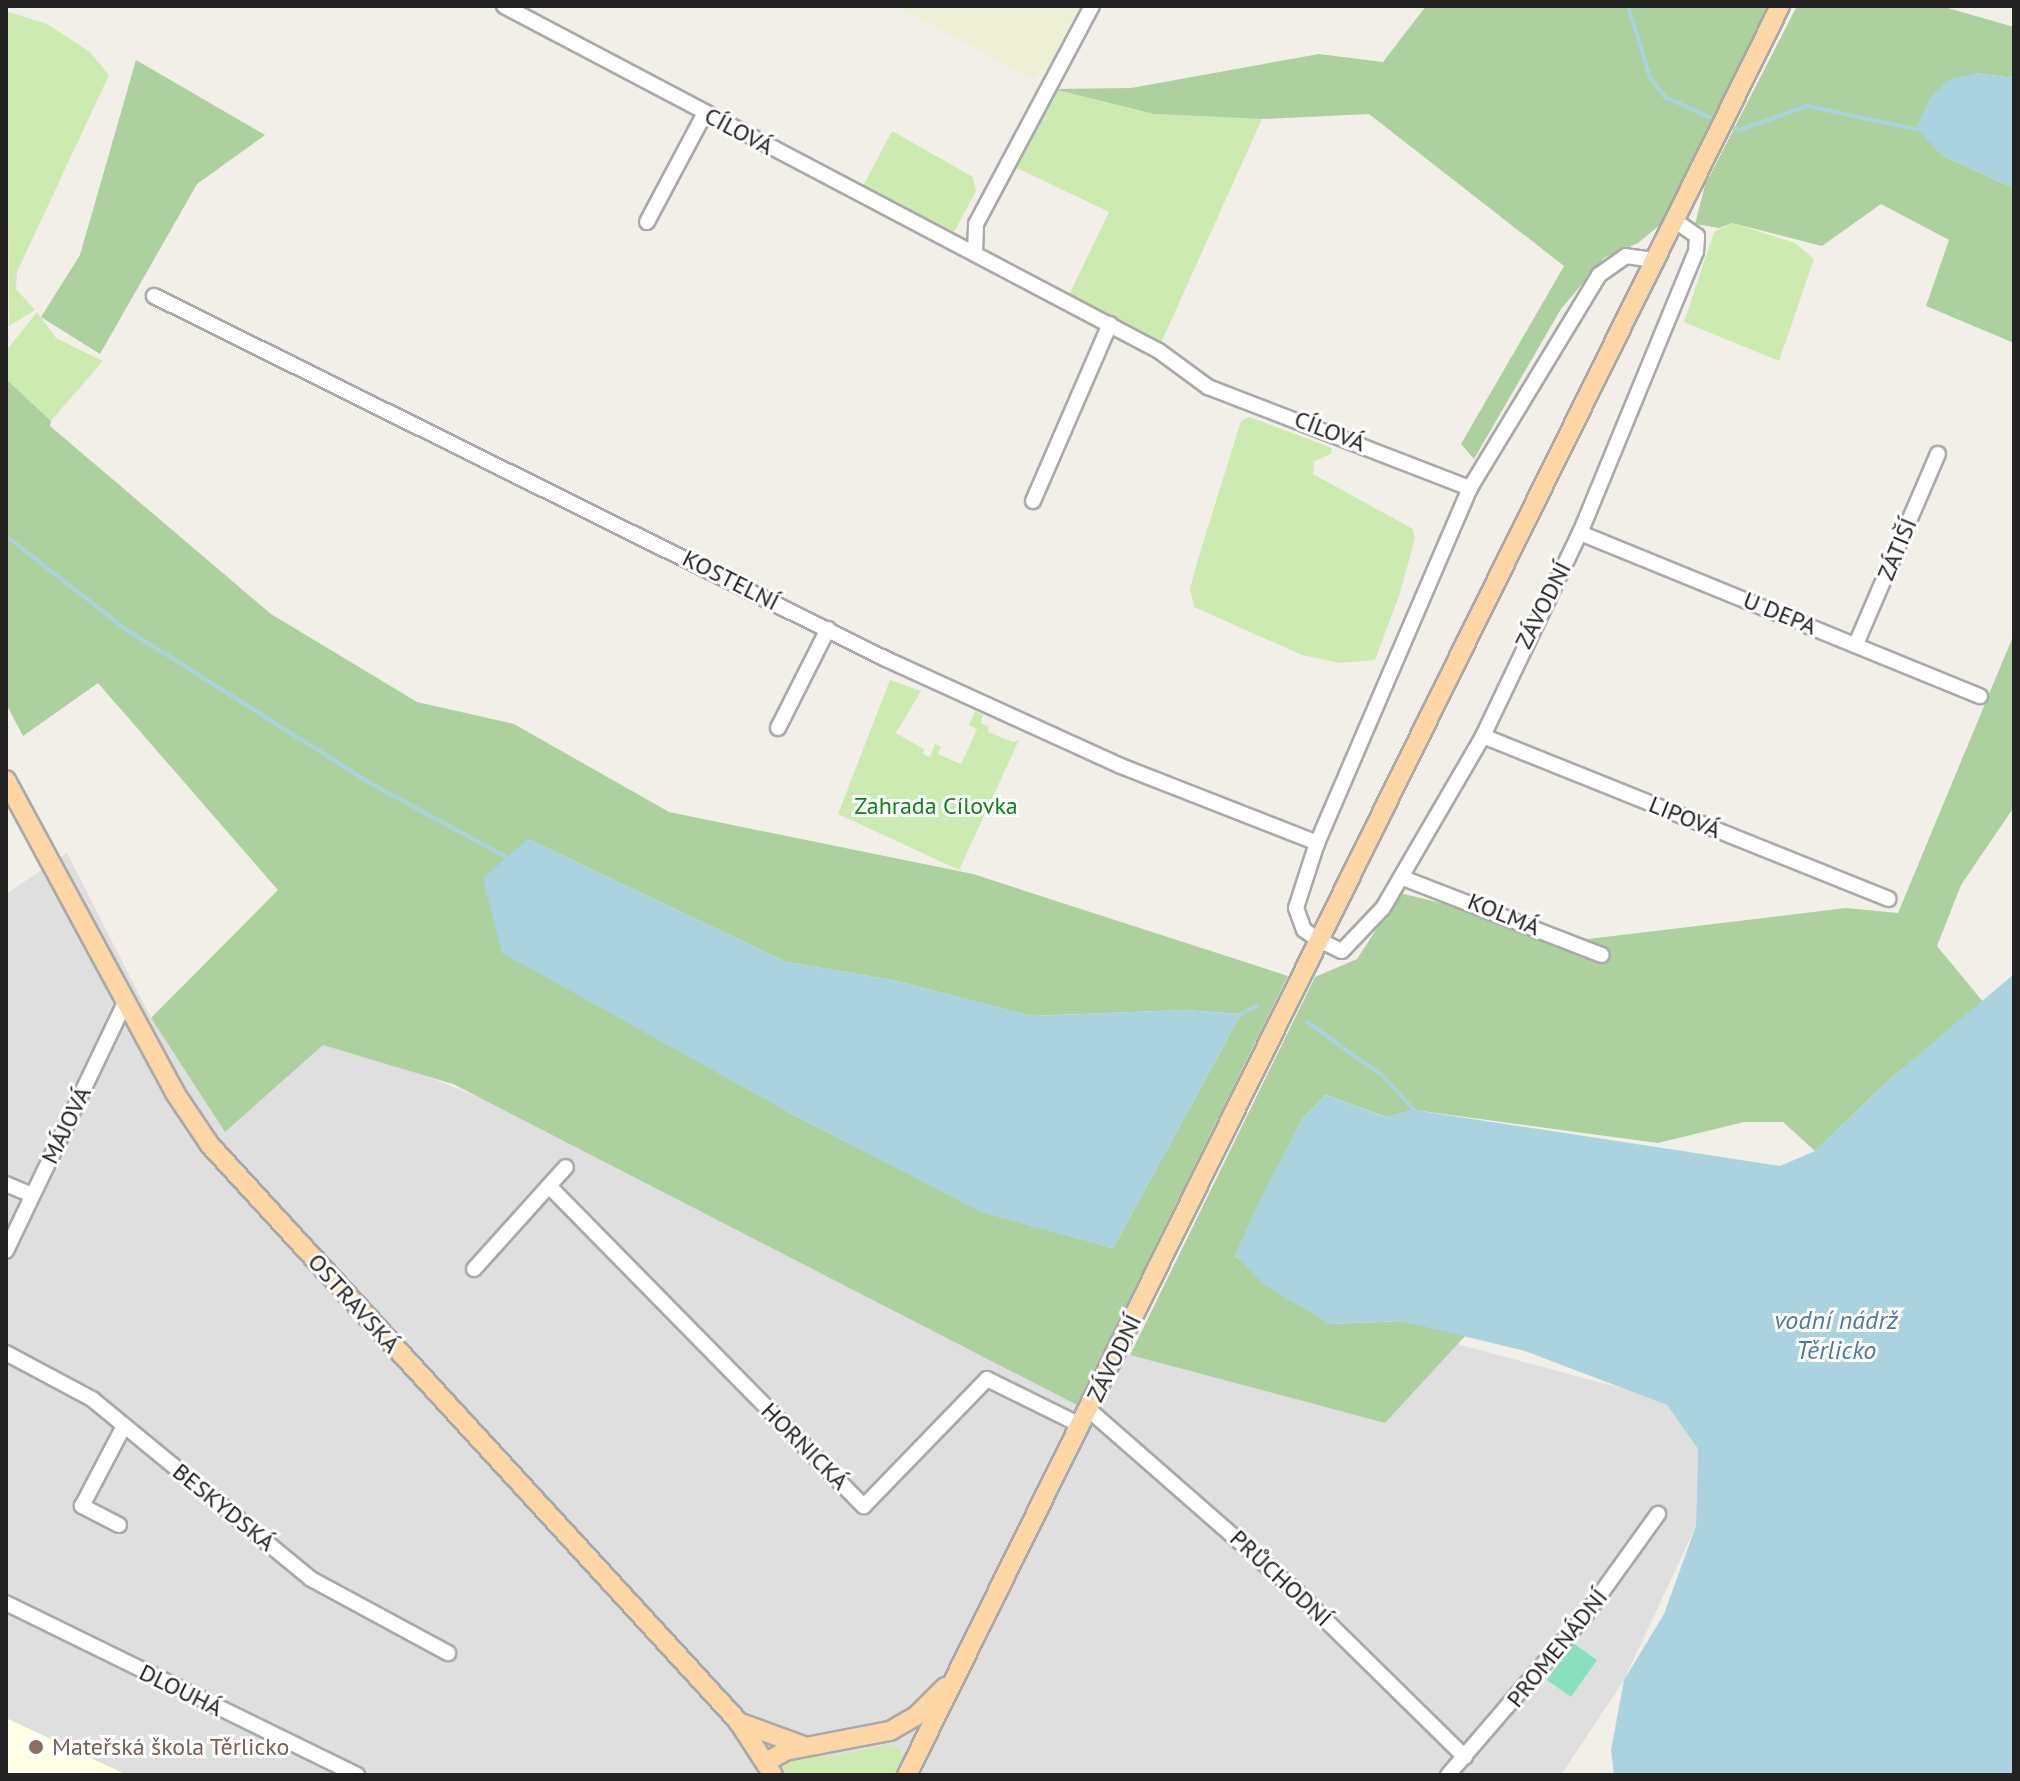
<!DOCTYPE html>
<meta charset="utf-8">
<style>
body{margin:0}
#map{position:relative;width:2020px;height:1781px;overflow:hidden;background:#f2efe9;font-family:"PT Sans",sans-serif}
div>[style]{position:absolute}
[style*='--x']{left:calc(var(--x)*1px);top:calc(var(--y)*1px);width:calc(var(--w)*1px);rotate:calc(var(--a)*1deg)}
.residential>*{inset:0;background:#e0dfdf}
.education>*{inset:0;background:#ffffe5}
.farmland>*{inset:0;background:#eef0d5}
.grass>*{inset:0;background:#cdebb0}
.forest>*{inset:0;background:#add19e}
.pitch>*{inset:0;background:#88e0be}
.water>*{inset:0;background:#aad3df}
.stream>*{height:4px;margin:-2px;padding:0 2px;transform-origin:2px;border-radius:2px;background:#aad3df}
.roads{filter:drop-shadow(2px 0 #a9a9a9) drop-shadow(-2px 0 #a9a9a9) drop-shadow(0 2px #a9a9a9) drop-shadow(0 -2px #a9a9a9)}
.minor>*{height:14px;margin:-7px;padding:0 7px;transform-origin:7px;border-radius:7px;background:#fff}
.major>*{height:18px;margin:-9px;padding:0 9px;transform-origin:9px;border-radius:9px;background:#fcd6a4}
.dots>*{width:22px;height:22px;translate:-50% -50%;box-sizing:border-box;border:4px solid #fff;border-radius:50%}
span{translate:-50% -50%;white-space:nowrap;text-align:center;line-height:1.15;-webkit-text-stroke:6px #fff;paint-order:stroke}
.street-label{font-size:24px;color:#222}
.park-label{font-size:24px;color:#0c8416}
.education-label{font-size:24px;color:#785e54}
.left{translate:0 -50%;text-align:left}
.water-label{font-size:26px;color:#4a7aab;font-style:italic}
.frame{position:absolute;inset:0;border:8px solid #222;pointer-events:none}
</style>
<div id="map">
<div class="residential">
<div style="clip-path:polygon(67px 853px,151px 1018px,225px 1132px,326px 1034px,1094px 1353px,1130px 1355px,1385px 1423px,1457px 1344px,1643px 1394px,1667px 1405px,1698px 1449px,1696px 1526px,1624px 1680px,1561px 1775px,6px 1775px,6px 894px)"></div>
</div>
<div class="education">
<div style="clip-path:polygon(6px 1718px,127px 1775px,6px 1775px)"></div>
</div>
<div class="farmland">
<div style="clip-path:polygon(897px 6px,1082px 6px,1047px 68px,1032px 79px)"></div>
</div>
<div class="grass">
<div style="clip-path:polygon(6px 11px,47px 24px,90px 52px,109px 75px,17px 272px,16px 289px,35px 310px,9px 326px)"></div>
<div style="clip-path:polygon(1053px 89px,1154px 114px,1262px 119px,1161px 343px,1068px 297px,1109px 212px,1013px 166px)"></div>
<div style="clip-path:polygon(892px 131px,973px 177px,976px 191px,954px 232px,948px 234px,861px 190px)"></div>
<div style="clip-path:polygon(1732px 223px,1795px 243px,1814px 259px,1779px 361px,1684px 322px,1714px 232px)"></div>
<div style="clip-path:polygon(37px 312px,56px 338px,103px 361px,51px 421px,6px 379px,6px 351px)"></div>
<div style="clip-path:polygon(1249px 417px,1332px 448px,1331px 454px,1314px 461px,1313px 474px,1413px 529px,1415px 539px,1399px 596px,1375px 660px,1340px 663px,1302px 655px,1194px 607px,1190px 589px,1198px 559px,1241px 421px)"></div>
<div style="clip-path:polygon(890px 680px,921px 691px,896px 733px,924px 749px,923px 754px,930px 757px,935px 744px,941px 747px,938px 754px,961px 764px,977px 729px,969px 725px,975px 711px,983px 715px,981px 723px,989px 727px,988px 732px,1013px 742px,1019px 740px,959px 870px,838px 814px)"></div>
<div style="clip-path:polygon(891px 1744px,901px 1750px,903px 1761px,896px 1775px,784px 1775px,781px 1767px,787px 1758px,841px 1755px)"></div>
</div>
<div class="forest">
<div style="clip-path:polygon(1426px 6px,1769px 6px,1661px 224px,1638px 243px,1604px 258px,1561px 309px,1474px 459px,1461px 444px,1564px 266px,1369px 114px,1262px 119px,1154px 114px,1053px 89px,1131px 88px,1319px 54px,1383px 62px)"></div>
<div style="clip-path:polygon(1797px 6px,1941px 6px,2014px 27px,2014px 78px,1975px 73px,1941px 155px,2014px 188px,2014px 343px,1926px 306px,1949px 240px,1881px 204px,1822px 246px,1732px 223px,1719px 228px,1695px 224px,1705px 185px)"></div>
<div style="clip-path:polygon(136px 60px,265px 135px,197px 184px,100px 354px,41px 317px,80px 255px)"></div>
<div style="clip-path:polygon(evenodd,6px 379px,51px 421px,50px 426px,271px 614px,417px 702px,514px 724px,669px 812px,973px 874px,1288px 976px,1077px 1405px,453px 1084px,323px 1045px,225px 1132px,151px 1018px,278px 890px,98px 683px,23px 736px,6px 704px,6px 379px,528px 839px,786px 962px,892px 980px,1032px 1016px,1184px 1010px,1241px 1014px,1113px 1248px,983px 1212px,788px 1112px,528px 839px)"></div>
<div style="clip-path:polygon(2014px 634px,2014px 807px,1961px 885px,1937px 946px,1984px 1003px,1892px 1077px,1815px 1151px,1783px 1122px,1744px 1122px,1658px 1143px,1414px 1110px,1386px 1117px,1326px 1095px,1302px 1119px,1235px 1256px,1330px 1324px,1402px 1321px,1466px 1335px,1385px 1423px,1130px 1355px,1315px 977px,1357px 959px,1400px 893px,1588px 939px,1846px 908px,1898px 913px)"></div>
</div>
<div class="pitch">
<div style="clip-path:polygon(1573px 1643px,1597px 1660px,1571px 1697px,1547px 1680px)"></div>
</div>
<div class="water">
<div style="clip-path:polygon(1975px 73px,2014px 78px,2014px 188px,1941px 155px,1916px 128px,1930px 98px,1948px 80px)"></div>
<div style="clip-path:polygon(528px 839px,786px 962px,892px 980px,1032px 1016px,1184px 1010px,1241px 1014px,1113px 1248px,983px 1213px,788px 1112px,502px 953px,483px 878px)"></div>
<div style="clip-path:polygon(2014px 974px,2014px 1775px,1614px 1775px,1611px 1750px,1624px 1680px,1664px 1614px,1696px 1526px,1698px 1449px,1667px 1405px,1525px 1351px,1402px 1321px,1330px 1324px,1263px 1284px,1235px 1255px,1259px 1202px,1302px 1119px,1326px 1095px,1385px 1117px,1414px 1110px,1780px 1166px,1815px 1151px,1892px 1077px)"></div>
</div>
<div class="stream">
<div style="--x:1628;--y:6;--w:74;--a:72.8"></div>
<div style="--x:1650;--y:77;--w:25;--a:53"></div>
<div style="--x:1665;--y:97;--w:58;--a:24.4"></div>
<div style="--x:1726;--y:124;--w:14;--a:25"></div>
<div style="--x:1739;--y:130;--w:72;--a:-19.4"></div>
<div style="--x:1807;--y:106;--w:116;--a:11.9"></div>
<div style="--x:6;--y:536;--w:150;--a:37.9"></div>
<div style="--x:124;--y:628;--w:291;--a:32.2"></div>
<div style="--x:370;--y:783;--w:162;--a:28.5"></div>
<div style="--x:1237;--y:1016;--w:22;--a:-27"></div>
<div style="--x:1307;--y:1022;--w:93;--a:35.4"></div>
<div style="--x:1383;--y:1076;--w:52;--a:47.4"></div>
</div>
<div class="roads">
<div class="minor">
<div style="--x:504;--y:6;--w:740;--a:27.78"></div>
<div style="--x:1159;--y:351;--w:61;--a:36.3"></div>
<div style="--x:1208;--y:387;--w:281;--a:21.1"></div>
<div style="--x:647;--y:222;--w:123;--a:-62"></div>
<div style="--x:975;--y:254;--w:30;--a:-88"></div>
<div style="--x:976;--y:224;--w:247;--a:-62"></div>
<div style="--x:1654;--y:260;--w:28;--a:-172"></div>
<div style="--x:1626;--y:256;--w:33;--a:145"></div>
<div style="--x:1599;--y:275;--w:249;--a:121.2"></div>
<div style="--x:1470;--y:488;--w:387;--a:113.3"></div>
<div style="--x:1317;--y:843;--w:68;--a:107.9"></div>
<div style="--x:1296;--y:908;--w:23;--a:70"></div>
<div style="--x:1304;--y:930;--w:18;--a:34"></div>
<div style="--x:1319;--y:940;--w:25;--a:26"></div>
<div style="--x:1342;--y:951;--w:59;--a:-46.4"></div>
<div style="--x:1383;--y:908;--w:199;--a:-59.8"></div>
<div style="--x:1483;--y:736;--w:225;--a:-64.5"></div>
<div style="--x:1580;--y:533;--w:304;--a:-67.6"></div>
<div style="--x:1696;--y:252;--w:16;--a:-86"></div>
<div style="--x:1697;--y:236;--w:28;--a:-145"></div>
<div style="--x:154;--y:296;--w:817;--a:26.38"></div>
<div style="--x:886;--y:659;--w:258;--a:24.5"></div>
<div style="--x:1121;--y:766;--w:211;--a:21.4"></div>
<div style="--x:1033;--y:501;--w:193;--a:-66.5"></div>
<div style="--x:1580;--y:533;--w:432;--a:22.2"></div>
<div style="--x:1856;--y:644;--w:207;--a:-66.7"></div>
<div style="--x:778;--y:728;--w:111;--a:-63.2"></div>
<div style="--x:1483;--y:736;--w:437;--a:21.9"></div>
<div style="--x:1403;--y:878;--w:213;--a:21.2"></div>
<div style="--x:6;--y:1184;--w:28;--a:23"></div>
<div style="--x:549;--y:1186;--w:449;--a:45.5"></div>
<div style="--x:864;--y:1506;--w:177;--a:-45.9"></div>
<div style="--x:987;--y:1379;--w:104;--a:26.3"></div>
<div style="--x:6;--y:1251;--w:278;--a:-64.4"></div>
<div style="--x:474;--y:1269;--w:137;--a:-48"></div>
<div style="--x:6;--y:1353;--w:98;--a:28.1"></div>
<div style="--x:92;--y:1399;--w:283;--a:39.4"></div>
<div style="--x:311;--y:1579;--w:156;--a:28.4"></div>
<div style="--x:1088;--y:1409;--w:279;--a:41.2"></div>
<div style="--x:1298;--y:1593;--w:234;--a:44.5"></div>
<div style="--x:119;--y:1525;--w:42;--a:-152.8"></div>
<div style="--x:82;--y:1506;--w:90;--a:-62.3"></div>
<div style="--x:6;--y:1603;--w:391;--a:26.1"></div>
<div style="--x:1448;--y:1775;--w:208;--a:-49.3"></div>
<div style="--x:1584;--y:1617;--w:127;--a:-54.3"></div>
</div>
<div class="major">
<div style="--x:6;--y:780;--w:356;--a:61.6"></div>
<div style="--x:175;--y:1093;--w:63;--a:56.1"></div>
<div style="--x:210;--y:1145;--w:781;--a:47.49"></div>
<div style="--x:738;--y:1721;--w:64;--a:57.1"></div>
<div style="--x:738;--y:1722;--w:70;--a:20"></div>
<div style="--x:768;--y:1761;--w:20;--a:-30"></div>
<div style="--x:785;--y:1751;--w:107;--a:-10.8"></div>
<div style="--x:890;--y:1731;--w:30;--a:-30"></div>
<div style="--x:916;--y:1716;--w:41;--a:-45"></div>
<div style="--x:907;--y:1775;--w:1973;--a:-63.73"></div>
</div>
</div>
<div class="dots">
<div style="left:36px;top:1747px;background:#8d6e63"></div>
</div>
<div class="street-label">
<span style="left:739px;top:131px;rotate:28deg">CÍLOVÁ</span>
<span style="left:1330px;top:431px;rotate:21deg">CÍLOVÁ</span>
<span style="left:1897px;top:549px;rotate:-67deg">ZÁTIŠÍ</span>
<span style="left:731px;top:580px;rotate:27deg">KOSTELNÍ</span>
<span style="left:1543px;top:605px;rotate:-63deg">ZÁVODNÍ</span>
<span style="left:1780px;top:613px;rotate:22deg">U DEPA</span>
<span style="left:1685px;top:817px;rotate:22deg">LIPOVÁ</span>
<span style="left:1504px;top:914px;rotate:22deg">KOLMÁ</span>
<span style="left:66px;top:1125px;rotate:-64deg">MÁJOVÁ</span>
<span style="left:354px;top:1303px;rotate:48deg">OSTRAVSKÁ</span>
<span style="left:1114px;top:1358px;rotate:-64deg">ZÁVODNÍ</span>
<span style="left:805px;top:1446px;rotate:45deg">HORNICKÁ</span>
<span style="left:224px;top:1507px;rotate:39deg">BESKYDSKÁ</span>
<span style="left:1281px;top:1578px;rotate:43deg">PRŮCHODNÍ</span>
<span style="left:1557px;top:1648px;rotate:-51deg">PROMENÁDNÍ</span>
<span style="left:181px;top:1690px;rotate:26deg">DLOUHÁ</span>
</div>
<div class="park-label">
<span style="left:936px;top:806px">Zahrada Cílovka</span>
</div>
<div class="education-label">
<span class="left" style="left:52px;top:1747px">Mateřská škola Těrlicko</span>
</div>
<div class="water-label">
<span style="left:1836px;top:1335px">vodní nádrž<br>Těrlicko</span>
</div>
<div class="frame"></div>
</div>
